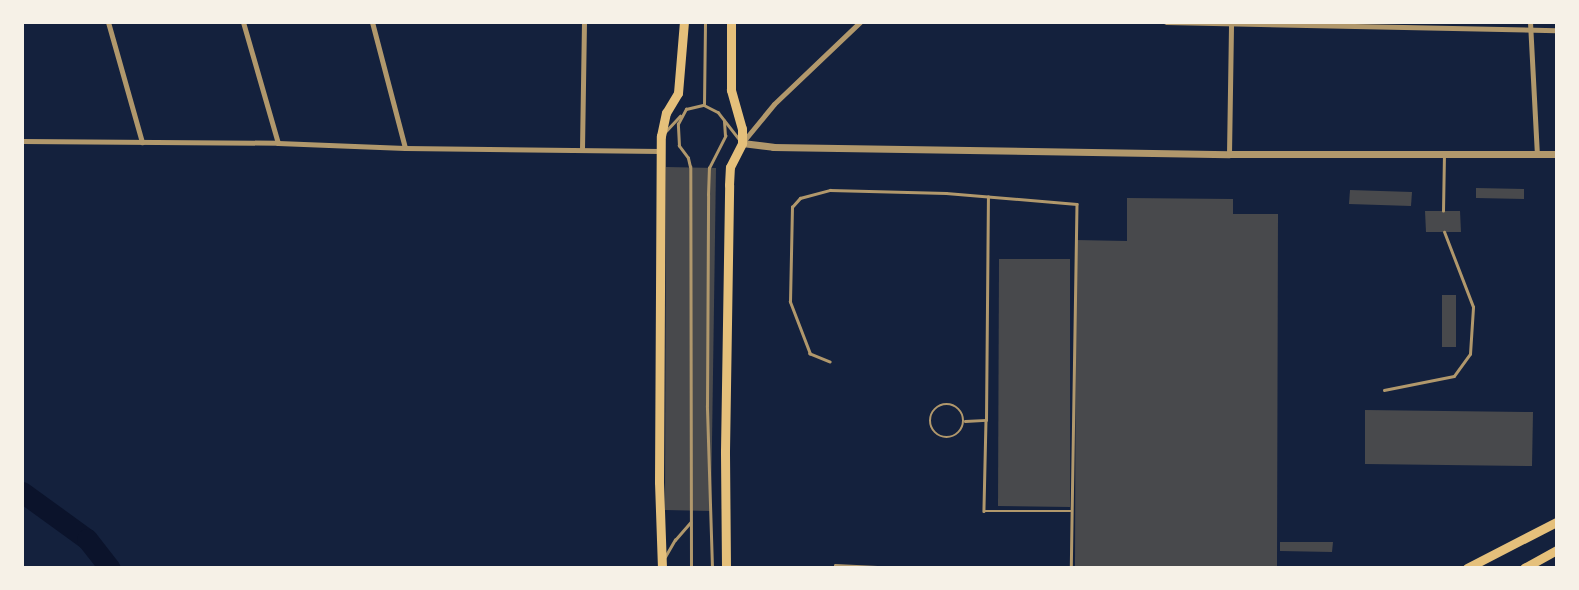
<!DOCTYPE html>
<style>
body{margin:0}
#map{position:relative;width:1579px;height:590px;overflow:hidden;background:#14213d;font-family:"Zilla Slab",serif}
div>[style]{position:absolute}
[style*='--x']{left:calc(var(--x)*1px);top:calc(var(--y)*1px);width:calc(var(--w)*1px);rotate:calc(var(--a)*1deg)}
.river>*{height:21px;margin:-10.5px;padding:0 10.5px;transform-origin:10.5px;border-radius:10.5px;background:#0b132b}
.building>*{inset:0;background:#48494c}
.service>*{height:2.5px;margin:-1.25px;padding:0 1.25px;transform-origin:1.25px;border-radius:1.25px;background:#b1986c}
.service>.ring{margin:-1.25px;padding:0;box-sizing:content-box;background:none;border:2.5px solid #b1986c;border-radius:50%}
.minor>*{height:5px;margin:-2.5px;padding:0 2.5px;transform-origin:2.5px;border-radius:2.5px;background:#b1986c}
.tertiary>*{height:7px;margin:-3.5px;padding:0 3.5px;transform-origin:3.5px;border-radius:3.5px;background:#b1986c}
.primary>*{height:9px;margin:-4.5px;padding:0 4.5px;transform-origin:4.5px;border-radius:4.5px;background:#e5c07b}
.trunk>*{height:9px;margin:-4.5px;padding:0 4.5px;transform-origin:4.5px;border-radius:4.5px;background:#e5c07b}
span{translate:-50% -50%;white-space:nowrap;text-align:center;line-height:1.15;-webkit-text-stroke:5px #f6f1e7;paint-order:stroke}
.frame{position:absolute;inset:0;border:24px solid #f6f1e7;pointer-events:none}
</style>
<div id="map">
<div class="river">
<div style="--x:22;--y:492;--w:80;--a:35.9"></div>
<div style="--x:87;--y:539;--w:37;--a:52"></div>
</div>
<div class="building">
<div style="clip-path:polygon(666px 167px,716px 168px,711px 511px,665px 510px)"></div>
<div style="clip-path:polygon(1476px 188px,1524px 189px,1524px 199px,1476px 198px)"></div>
<div style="clip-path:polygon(1350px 190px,1412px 192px,1411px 206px,1349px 204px)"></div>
<div style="clip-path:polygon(1127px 198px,1233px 199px,1233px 214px,1278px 214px,1277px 568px,1075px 568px,1076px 240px,1127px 241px)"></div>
<div style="clip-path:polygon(1425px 211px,1460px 211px,1461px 232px,1426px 232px)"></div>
<div style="clip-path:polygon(999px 259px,1070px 259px,1070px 507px,998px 506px)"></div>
<div style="clip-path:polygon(1442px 295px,1456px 295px,1456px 347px,1442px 347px)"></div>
<div style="clip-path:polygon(1365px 410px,1533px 412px,1532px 466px,1365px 464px)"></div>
<div style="clip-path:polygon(1280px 542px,1333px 542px,1332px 552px,1280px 551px)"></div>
</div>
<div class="service">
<div style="--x:704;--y:105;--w:83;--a:-89.3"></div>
<div style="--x:665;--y:132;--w:22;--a:-47"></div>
<div style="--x:1443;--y:211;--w:55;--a:-89"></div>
<div style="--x:830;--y:362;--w:22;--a:-158"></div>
<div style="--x:810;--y:354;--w:56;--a:-111"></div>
<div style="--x:790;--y:302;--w:95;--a:-88.8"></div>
<div style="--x:792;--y:207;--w:12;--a:-48"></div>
<div style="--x:800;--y:198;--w:31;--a:-15"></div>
<div style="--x:830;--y:190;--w:116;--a:1.5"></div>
<div style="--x:946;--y:193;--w:131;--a:4.8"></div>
<div style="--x:1077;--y:204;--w:364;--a:90.9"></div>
<div style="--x:1384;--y:390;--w:71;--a:-11.3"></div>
<div style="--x:1454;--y:376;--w:27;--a:-54"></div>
<div style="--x:1470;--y:354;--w:47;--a:-86.3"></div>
<div style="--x:1473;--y:307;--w:80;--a:-111.1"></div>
<div class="ring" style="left:930px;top:404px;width:31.5px;height:31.5px"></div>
<div style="--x:986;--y:420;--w:223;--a:-89.5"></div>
<div style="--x:965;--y:421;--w:21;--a:-3"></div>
<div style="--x:986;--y:420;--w:91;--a:91.3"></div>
<div style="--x:984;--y:511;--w:88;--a:0"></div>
<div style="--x:665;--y:557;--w:20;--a:-60"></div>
<div style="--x:675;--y:540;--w:23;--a:-49"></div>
<div style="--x:835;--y:565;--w:63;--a:2.7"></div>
<div style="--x:691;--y:568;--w:401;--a:-90.1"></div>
<div style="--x:690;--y:167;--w:9;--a:-103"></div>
<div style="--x:688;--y:158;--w:15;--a:-127"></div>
<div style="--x:679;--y:146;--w:22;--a:-93"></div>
<div style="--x:678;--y:124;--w:17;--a:-62"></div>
<div style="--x:686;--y:109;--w:18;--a:-13"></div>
<div style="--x:704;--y:105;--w:16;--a:27"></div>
<div style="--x:718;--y:112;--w:34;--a:52"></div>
<div style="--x:712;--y:568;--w:162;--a:-91.8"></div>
<div style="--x:707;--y:406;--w:211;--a:-89.7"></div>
<div style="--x:708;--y:195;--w:27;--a:-88"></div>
<div style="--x:709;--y:168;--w:36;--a:-63"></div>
<div style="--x:725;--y:136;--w:15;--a:-94"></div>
</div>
<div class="minor">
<div style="--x:108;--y:22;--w:125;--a:74.2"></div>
<div style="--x:243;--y:22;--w:126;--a:73.9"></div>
<div style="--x:372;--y:22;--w:130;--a:75.3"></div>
<div style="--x:1166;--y:22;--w:390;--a:1.2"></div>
<div style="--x:1530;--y:22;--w:132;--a:87"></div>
<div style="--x:22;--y:141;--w:256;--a:0.4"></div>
<div style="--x:278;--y:143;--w:127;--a:2.3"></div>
<div style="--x:405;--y:148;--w:255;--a:0.7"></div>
<div style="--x:742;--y:143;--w:50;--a:-50.6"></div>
<div style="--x:774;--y:104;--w:119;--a:-43.6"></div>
<div style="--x:582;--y:149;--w:127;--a:-89.1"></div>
<div style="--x:1229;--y:154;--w:132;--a:-89.1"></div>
</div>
<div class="tertiary">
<div style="--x:742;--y:143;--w:31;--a:7"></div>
<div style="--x:773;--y:147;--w:456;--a:0.9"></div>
<div style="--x:1229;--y:154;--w:327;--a:0"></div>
</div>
<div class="primary">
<div style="--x:662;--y:568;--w:86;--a:-92"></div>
<div style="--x:659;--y:482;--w:346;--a:-89.7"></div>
<div style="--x:661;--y:136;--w:24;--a:-78"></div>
<div style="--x:666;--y:113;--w:23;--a:-59"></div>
<div style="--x:678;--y:93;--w:71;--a:-85.2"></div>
<div style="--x:726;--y:568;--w:117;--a:-90.5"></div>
<div style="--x:725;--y:451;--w:266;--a:-89.1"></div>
<div style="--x:729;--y:185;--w:18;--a:-87"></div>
<div style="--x:730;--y:167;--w:27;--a:-63"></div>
<div style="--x:742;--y:143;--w:14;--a:-90"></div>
<div style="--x:742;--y:129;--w:41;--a:-105.8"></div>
<div style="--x:731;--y:90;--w:68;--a:-90"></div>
</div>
<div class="trunk">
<div style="--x:1467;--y:568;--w:100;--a:-27.3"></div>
<div style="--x:1524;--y:568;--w:37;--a:-29"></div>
</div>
<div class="frame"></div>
</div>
